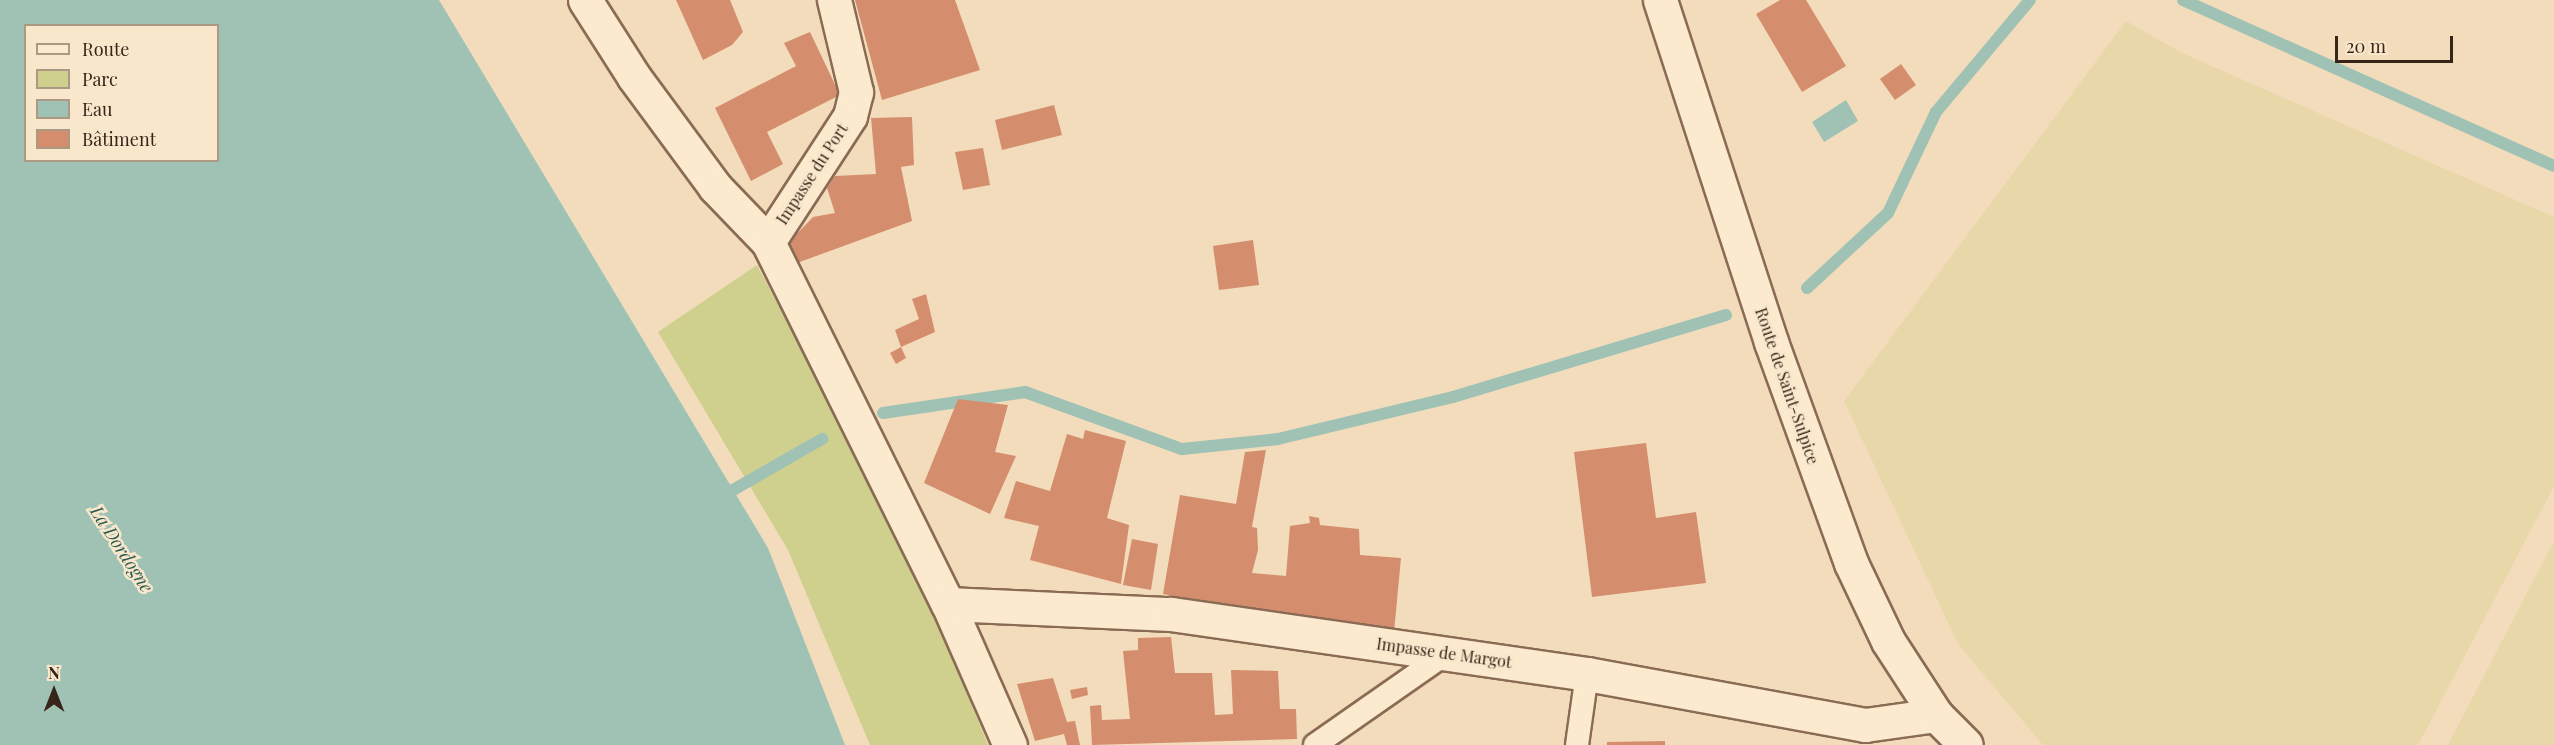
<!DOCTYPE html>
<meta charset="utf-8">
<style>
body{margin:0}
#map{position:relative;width:2554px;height:745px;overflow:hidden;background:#f2dcbb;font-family:"Playfair Display",serif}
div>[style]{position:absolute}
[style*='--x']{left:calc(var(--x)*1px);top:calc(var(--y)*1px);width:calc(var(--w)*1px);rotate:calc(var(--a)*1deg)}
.farmland>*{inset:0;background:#e8d7a8}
.green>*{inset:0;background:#cfd08e}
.water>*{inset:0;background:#a0c2b5}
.stream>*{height:12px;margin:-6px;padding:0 6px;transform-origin:6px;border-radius:6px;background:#a0c2b5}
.building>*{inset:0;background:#d48e6d}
.roads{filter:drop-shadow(2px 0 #8a6b53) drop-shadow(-2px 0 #8a6b53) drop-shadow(0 2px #8a6b53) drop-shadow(0 -2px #8a6b53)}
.service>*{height:22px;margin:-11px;padding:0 11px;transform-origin:11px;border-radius:11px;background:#fceacf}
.minor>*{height:33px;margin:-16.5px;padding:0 16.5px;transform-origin:16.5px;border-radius:16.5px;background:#fceacf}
.secondary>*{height:33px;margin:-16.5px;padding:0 16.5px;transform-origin:16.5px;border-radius:16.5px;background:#fceacf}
span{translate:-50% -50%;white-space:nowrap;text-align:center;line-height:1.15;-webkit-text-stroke:5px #f9e7cb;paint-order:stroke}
.street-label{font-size:16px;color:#38251a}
.water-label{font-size:18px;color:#275951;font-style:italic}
.legend{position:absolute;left:24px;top:24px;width:195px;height:138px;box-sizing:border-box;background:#f9e7cb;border:2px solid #ac9984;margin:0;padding:8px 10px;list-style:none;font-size:18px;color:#38251a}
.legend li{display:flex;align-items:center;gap:12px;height:30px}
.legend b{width:30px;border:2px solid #ac9984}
.north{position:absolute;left:24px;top:661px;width:60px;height:60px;-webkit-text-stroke:4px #f9e7cb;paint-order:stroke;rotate:0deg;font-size:16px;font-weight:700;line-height:24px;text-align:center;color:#38251a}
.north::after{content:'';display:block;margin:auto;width:21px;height:27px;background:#38251a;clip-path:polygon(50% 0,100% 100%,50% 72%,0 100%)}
.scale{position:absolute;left:2335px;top:36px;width:118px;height:27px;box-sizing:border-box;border:3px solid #38251a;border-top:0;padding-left:8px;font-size:18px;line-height:21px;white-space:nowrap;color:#38251a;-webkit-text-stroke:4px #f9e7cb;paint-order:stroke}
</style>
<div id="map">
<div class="farmland">
<div style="clip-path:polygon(2126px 21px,2182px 53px,2554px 217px,2554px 486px,2418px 745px,2043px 745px,1958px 644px,1844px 401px)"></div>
<div style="clip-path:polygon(2554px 541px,2554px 745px,2448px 745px)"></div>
</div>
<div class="green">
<div style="clip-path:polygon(757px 265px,915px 566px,988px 745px,870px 745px,788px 550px,658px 332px)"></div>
</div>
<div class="water">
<div style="clip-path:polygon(evenodd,0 0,439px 0,768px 548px,845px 745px,0 745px,0 0,26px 26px,218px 26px,218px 160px,26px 160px,26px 26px)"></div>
<div style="clip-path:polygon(1846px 100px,1858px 121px,1824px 142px,1812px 122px)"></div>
</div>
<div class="stream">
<div style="--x:2183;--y:0;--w:406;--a:24.1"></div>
<div style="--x:1807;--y:288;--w:110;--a:-42.8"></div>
<div style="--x:1888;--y:213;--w:112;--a:-64.6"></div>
<div style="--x:1936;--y:112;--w:146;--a:-50"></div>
<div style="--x:883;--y:413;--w:144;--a:-8.4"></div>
<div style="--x:1025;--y:392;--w:167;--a:20"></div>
<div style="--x:1182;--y:449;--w:97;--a:-5.9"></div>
<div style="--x:1278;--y:439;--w:180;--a:-13.5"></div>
<div style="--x:1453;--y:397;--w:285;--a:-16.7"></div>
<div style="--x:719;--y:498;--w:119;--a:-29.8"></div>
</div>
<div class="building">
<div style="clip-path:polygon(676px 0,730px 0,743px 32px,732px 45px,703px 60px)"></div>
<div style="clip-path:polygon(855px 0,955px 0,980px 70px,882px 100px)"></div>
<div style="clip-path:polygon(1780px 0,1806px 0,1846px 66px,1802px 92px,1756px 14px)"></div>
<div style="clip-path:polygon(810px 32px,840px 95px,767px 132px,783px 164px,751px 181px,715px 108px,796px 66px,784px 43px)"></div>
<div style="clip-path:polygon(1901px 64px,1916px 85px,1895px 100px,1880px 79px)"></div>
<div style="clip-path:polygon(1054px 105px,1062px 135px,1002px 150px,995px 120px)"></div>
<div style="clip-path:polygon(912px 117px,914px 165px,901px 167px,912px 221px,797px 263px,789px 242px,813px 217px,835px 213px,827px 188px,835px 176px,876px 174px,871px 118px)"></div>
<div style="clip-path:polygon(983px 148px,990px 185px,963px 190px,955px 152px)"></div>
<div style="clip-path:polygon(1253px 240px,1259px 285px,1219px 290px,1213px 246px)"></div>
<div style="clip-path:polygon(926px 294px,935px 332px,901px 347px,895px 330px,919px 319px,912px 299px)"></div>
<div style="clip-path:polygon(901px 347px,906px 358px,896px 364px,890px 353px)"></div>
<div style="clip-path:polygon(958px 399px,1008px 405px,995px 452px,1016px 456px,990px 514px,924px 483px)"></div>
<div style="clip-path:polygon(1085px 430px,1126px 441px,1107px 518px,1129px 525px,1121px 584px,1030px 560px,1039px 526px,1004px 518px,1016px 481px,1050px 491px,1067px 434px,1083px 439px)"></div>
<div style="clip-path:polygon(1646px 443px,1656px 518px,1696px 512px,1706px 583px,1592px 597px,1574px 452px)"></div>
<div style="clip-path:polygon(1266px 450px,1252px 527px,1257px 528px,1258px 550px,1252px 573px,1286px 576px,1290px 526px,1310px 523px,1309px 516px,1319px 518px,1320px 525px,1359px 529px,1360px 555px,1401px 558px,1394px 632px,1262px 614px,1163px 594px,1180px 495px,1236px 504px,1245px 452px)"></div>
<div style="clip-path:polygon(1132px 539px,1158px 544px,1151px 590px,1123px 585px)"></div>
<div style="clip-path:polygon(1171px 637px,1175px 673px,1212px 673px,1215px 715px,1233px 714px,1231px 670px,1278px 671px,1280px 709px,1296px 709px,1297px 739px,1092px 745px,1090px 706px,1101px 705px,1102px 720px,1130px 719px,1123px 651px,1138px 650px,1138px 638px)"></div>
<div style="clip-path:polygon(1053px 678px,1067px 722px,1075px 721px,1080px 745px,1067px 745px,1064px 734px,1035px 741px,1017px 684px)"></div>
<div style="clip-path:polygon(1087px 687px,1088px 695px,1072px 699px,1070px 690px)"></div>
<div style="clip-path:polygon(1665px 741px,1665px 745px,1607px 745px,1607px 742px)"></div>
</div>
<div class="roads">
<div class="service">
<div style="--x:1315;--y:745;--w:161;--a:-34.9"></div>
<div style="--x:1577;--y:745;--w:72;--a:-82"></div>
</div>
<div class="minor">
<div style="--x:585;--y:0;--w:91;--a:57.5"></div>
<div style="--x:634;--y:77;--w:137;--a:53.6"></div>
<div style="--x:715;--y:187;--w:76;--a:46.1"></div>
<div style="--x:768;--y:242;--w:404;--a:63.6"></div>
<div style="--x:948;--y:604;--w:154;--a:66.3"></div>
<div style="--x:768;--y:242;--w:150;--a:-56.9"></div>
<div style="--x:850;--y:116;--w:25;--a:-76"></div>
<div style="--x:856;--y:92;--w:95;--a:-103.4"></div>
<div style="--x:948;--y:604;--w:223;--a:2.6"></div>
<div style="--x:1171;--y:614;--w:420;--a:8.2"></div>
<div style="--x:1587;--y:674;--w:283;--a:10.4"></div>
<div style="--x:1865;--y:725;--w:72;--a:-8"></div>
</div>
<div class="secondary">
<div style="--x:1660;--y:0;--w:360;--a:72"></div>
<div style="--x:1771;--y:342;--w:235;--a:70.1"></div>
<div style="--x:1851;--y:563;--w:86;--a:64.6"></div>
<div style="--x:1888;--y:641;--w:88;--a:57"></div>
<div style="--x:1936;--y:715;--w:42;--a:45"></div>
</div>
</div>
<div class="street-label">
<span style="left:812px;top:174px;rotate:-57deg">Impasse du Port</span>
<span style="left:1787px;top:386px;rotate:71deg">Route de Saint-Sulpice</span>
<span style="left:1444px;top:653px;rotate:8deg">Impasse de Margot</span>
</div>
<div class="water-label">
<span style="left:122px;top:549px;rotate:57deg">La Dordogne</span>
</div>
<ul class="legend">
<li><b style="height:8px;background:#fceacf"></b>Route</li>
<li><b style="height:16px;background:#cfd08e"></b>Parc</li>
<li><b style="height:16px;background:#a0c2b5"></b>Eau</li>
<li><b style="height:16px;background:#d48e6d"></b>Bâtiment</li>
</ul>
<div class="north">N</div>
<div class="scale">20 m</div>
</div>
